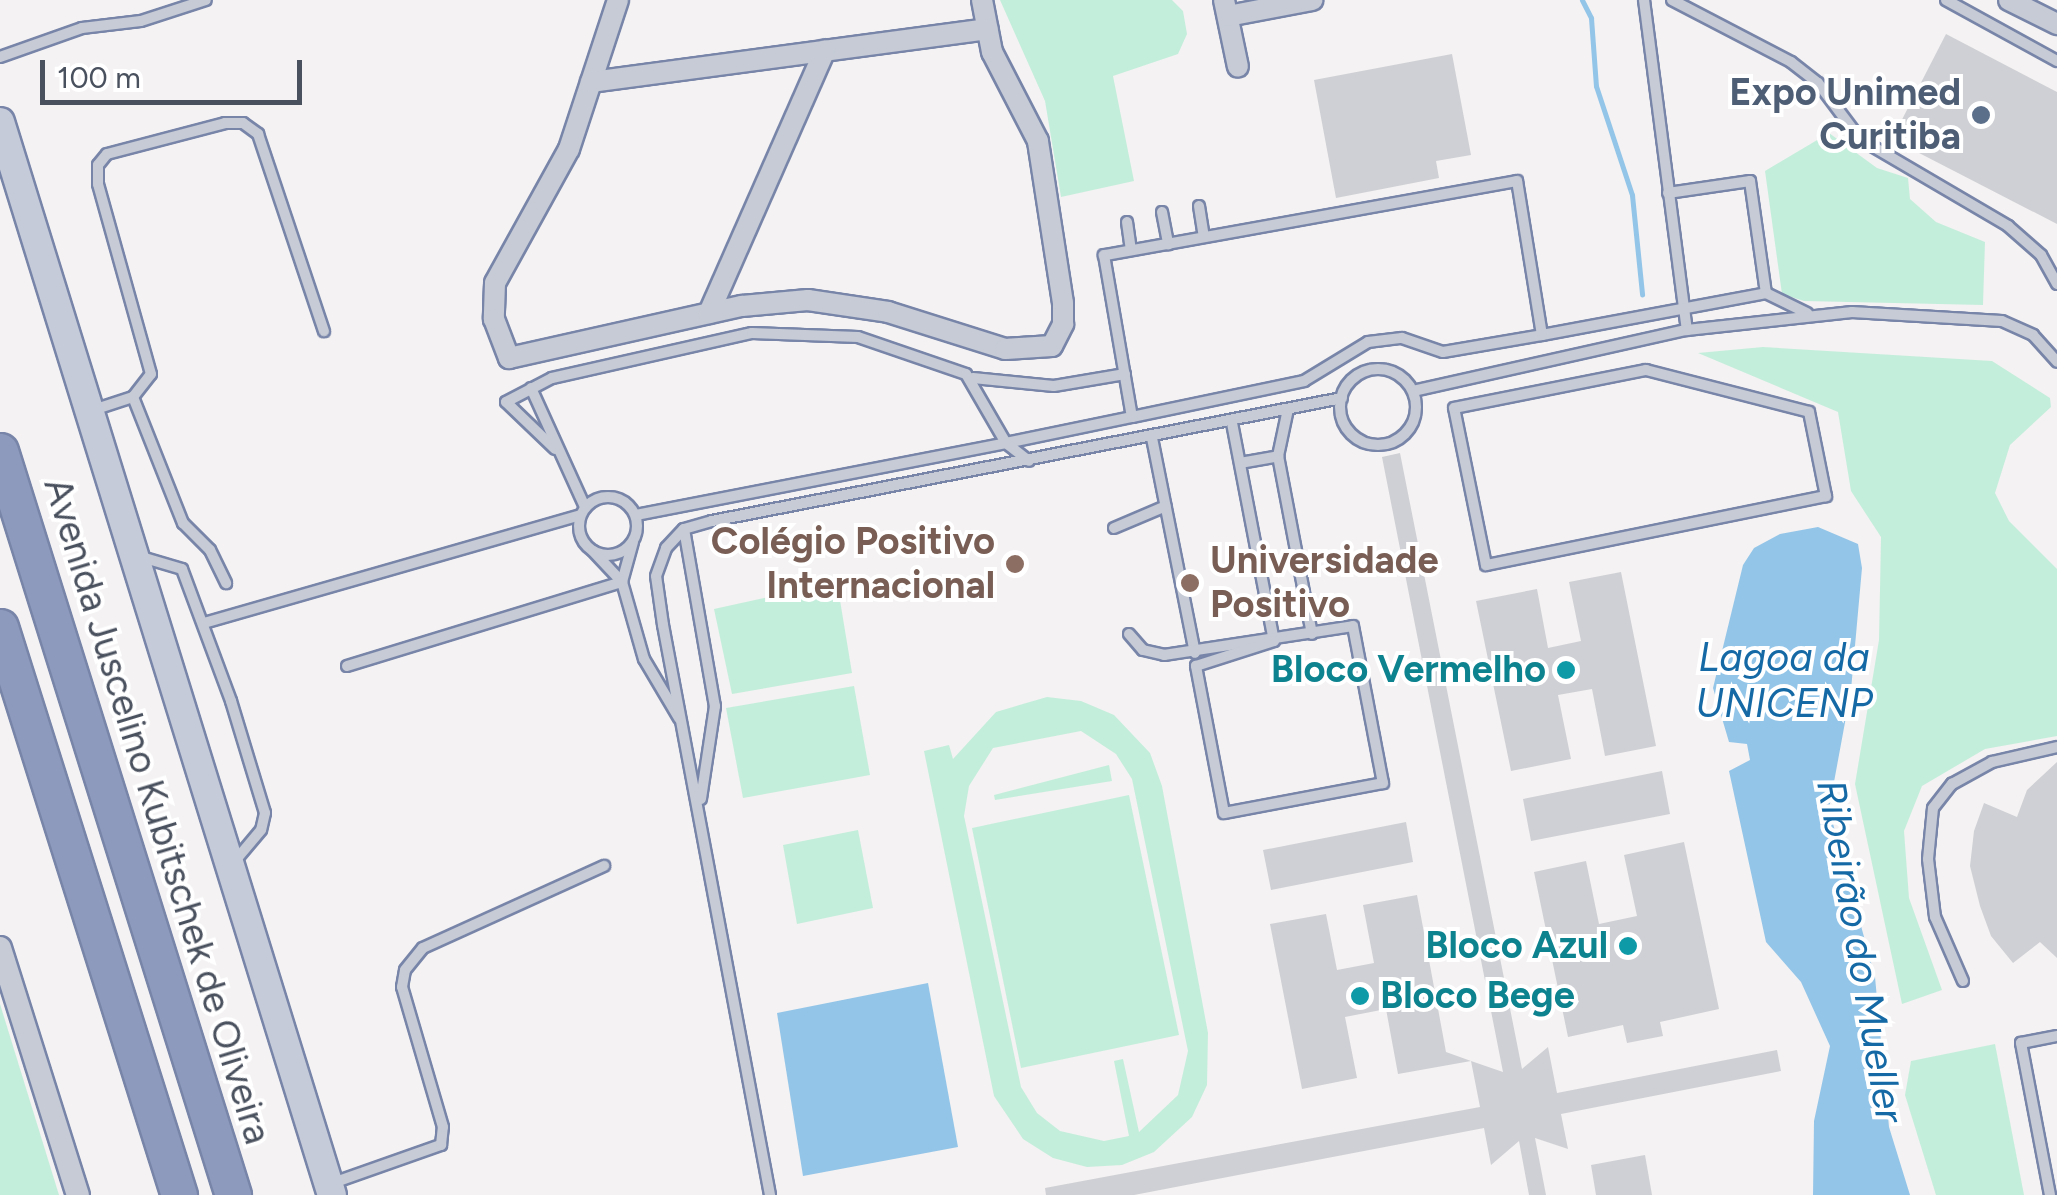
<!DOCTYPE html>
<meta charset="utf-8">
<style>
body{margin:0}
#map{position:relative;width:2057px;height:1195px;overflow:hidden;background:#f4f2f2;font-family:Figtree,sans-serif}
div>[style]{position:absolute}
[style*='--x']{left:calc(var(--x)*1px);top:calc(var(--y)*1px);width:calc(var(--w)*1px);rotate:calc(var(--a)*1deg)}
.green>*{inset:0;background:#c4eedc}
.water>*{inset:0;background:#93c5e8}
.stream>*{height:5px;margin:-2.5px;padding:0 2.5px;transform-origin:2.5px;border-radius:2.5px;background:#93c5e8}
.building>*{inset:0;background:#cfd0d5}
.roads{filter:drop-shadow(2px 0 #7885a9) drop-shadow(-2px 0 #7885a9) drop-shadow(0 2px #7885a9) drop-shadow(0 -2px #7885a9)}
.service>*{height:10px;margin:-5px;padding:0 5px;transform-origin:5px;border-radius:5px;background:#c6cbd5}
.service>.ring{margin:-5px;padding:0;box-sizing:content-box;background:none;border:10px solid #c6cbd5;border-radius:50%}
.minor>*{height:20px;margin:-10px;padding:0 10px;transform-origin:10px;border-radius:10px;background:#c6cbd5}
.tertiary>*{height:22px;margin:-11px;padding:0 11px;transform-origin:11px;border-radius:11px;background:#c6cbd5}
.secondary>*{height:28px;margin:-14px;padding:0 14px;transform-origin:14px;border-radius:14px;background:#c6cbd9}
.motorway>*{height:35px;margin:-17.5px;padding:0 17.5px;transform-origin:17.5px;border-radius:17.5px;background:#8d9abd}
.dots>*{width:28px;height:28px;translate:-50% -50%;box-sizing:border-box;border:5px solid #fff;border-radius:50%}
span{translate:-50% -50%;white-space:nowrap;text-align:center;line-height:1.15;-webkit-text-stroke:8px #fff;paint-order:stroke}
.service-label{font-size:38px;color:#4e5e75;font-weight:700}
.right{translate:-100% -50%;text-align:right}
.education-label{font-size:38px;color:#785e54;font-weight:700}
.left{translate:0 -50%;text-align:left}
.culture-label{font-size:38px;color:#0d838f;font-weight:700}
.street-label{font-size:38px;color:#4a515e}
.water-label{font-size:40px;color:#156aa6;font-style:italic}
.scale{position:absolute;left:40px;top:60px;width:262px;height:45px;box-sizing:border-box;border:5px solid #4a515e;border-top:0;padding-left:12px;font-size:30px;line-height:35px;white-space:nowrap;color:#4a515e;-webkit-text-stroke:8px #fff;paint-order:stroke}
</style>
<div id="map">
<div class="green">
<div style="clip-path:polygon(1000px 0,1172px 0,1183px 11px,1187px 34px,1178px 54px,1113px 76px,1134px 181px,1061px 197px,1045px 101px)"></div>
<div style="clip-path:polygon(1829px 133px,1877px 168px,1908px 178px,1910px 199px,1936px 222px,1985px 242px,1983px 305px,1804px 301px,1782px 294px,1765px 171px)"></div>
<div style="clip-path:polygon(1763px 347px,1992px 361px,2050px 398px,2051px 407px,2010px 445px,1995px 493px,2009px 521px,2057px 569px,2057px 736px,1985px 749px,1922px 786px,1904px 831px,1909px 898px,1942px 990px,1902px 1004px,1855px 784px,1879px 640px,1881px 537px,1851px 491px,1838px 412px,1698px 353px)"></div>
<div style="clip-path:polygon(837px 582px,852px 673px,732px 694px,714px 609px)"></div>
<div style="clip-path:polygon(854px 686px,870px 775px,743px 798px,726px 708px)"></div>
<div style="clip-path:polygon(evenodd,1047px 697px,1081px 701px,1114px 715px,1150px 753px,1162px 786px,1208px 1033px,1207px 1085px,1192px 1117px,1154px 1152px,1122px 1165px,1087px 1167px,1053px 1158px,1023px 1139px,994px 1096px,924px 751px,949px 745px,953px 759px,996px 712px,1047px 697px,1081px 731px,1116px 754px,1132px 779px,1188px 1051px,1178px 1095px,1139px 1132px,1123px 1059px,1114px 1061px,1129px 1136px,1104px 1141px,1060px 1131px,1037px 1113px,1021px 1087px,964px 816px,969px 786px,993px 748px,1081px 731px)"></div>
<div style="clip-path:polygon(1109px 765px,1112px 781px,995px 800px,994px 795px)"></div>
<div style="clip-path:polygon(1129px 795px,1179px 1035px,1021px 1068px,972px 828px)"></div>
<div style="clip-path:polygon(858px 830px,873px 908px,797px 924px,783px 845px)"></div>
<div style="clip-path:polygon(0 1004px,59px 1195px,0 1195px)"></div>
<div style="clip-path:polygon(1995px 1044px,2024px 1195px,1936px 1195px,1905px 1095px,1911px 1061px)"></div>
</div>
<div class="water">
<div style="clip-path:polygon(1818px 527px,1858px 544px,1862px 568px,1851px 690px,1829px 809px,1875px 977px,1889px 1127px,1910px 1195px,1813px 1195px,1814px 1121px,1830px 1046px,1801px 982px,1766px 942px,1729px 771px,1750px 760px,1747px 744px,1729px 742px,1713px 688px,1743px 565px,1754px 548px,1780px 534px)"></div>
<div style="clip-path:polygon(928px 983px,958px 1147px,803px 1176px,777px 1013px)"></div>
</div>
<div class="stream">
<div style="--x:1582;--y:0;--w:20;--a:63"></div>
<div style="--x:1591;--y:18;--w:68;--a:85.8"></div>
<div style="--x:1596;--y:86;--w:115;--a:71.7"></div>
<div style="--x:1632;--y:195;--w:100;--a:84.2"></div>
</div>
<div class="building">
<div style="clip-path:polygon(1946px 34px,2057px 92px,2057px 224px,1892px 139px)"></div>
<div style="clip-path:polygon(1452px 54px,1471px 155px,1436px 161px,1439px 178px,1336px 198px,1314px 80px)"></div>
<div style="clip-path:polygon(1400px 453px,1522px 1069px,1548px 1047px,1557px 1093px,1777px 1050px,1781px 1071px,1561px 1114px,1568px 1149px,1535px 1138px,1546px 1195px,1529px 1195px,1519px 1141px,1491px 1165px,1484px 1128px,1134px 1195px,1046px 1195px,1045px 1188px,1480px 1107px,1471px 1061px,1503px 1072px,1382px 457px)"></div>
<div style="clip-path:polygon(1621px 572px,1656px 746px,1605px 756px,1592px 689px,1558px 695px,1571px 759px,1511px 771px,1476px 601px,1537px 589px,1548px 648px,1581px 641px,1569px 582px)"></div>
<div style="clip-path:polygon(2057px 762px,2057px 958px,2040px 942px,2013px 963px,1991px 936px,1980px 906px,1970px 866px,1974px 831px,1984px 803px,2017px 817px,2027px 790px)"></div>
<div style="clip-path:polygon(1662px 771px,1670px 814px,1531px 841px,1523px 799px)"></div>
<div style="clip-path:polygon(1406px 822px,1413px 862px,1271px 890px,1263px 850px)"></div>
<div style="clip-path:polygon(1684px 842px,1719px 1009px,1660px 1022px,1663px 1036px,1627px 1043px,1623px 1025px,1568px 1037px,1534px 872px,1586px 861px,1599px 924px,1637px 916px,1624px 855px)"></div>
<div style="clip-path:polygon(1417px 895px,1446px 1052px,1471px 1061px,1398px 1074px,1386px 1009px,1345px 1017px,1357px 1078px,1302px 1089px,1270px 924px,1326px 914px,1337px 970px,1374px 963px,1363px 905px)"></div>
<div style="clip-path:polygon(1645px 1155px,1652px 1195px,1596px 1195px,1591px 1165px)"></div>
</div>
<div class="roads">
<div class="service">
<div style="--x:1644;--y:0;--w:333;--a:82.6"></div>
<div style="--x:1672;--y:0;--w:134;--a:27.5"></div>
<div style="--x:1791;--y:62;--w:34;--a:38"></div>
<div style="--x:1818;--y:83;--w:70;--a:53.1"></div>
<div style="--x:1860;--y:139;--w:172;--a:30.4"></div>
<div style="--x:2008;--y:226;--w:44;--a:41.3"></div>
<div style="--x:2041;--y:255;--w:33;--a:61"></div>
<div style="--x:1946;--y:0;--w:127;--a:28.8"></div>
<div style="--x:0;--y:57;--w:87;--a:-19.5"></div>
<div style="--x:82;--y:28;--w:59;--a:-6.8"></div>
<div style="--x:141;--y:21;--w:68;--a:-17.9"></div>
<div style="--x:1668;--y:193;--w:83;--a:-8.3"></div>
<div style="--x:1750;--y:181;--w:113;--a:81.9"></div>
<div style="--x:1199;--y:206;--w:31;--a:81"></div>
<div style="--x:1162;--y:212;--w:33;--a:79"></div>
<div style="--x:1127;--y:222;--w:28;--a:82"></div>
<div style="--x:1542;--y:335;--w:228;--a:-10.6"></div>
<div style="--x:1766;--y:293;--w:46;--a:26"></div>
<div class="ring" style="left:1340px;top:369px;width:66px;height:66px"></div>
<div style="--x:1646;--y:370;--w:168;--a:14.4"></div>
<div style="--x:1809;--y:412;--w:86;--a:78.6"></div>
<div style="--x:1826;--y:496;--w:347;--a:168.5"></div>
<div style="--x:1486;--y:565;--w:160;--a:-101.5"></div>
<div style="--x:1454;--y:408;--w:196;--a:-11.2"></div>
<div style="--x:973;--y:378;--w:81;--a:5.6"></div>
<div style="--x:1054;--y:386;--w:72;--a:-9.6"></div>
<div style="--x:531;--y:388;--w:131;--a:65.6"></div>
<div style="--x:1413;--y:391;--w:281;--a:-12.6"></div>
<div style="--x:1687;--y:330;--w:166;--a:-6.2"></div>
<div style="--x:1852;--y:312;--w:150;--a:3.4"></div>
<div style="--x:2002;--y:321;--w:34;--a:24"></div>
<div style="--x:2033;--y:335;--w:36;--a:48"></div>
<div style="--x:133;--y:397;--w:136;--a:68.4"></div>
<div style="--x:183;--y:523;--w:38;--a:45"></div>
<div style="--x:210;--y:550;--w:37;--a:64"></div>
<div style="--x:1288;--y:409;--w:48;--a:102"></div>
<div style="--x:1278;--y:456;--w:181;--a:79.2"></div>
<div style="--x:90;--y:411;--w:45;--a:-18"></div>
<div style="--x:133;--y:397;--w:29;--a:-52"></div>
<div style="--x:151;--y:374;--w:197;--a:-105.6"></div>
<div style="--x:98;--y:184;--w:19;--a:-90"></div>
<div style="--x:98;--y:165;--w:14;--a:-51"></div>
<div style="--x:107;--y:154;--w:122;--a:-14.7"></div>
<div style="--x:225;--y:123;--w:18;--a:0"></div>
<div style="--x:243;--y:123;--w:19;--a:36"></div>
<div style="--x:258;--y:134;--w:208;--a:71.5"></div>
<div style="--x:1232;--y:423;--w:222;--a:79.1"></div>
<div style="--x:1152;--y:438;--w:219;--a:78.7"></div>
<div style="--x:555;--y:449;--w:68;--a:-136.2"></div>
<div style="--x:506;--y:402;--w:52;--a:-27.6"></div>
<div style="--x:552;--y:378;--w:205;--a:-12.7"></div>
<div style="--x:752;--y:333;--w:106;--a:2.2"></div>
<div style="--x:858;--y:337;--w:114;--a:18.9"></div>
<div style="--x:966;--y:374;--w:80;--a:59.9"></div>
<div style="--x:1006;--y:443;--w:129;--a:-11.7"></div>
<div style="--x:1132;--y:417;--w:176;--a:-11.8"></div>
<div style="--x:1304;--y:381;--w:75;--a:-31.4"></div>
<div style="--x:1368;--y:342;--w:34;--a:-7"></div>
<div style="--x:1402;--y:338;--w:43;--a:18.9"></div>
<div style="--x:1443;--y:352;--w:100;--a:-9.7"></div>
<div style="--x:1542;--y:335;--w:156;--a:-99.2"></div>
<div style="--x:1517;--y:181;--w:420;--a:169.8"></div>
<div style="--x:1104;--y:255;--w:164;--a:80.2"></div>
<div style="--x:1240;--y:463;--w:39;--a:-10"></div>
<div class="ring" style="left:579px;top:497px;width:48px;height:48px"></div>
<div style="--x:636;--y:515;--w:377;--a:-11"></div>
<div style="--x:1006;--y:443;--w:29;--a:38"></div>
<div style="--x:1114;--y:528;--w:56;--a:-22.9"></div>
<div style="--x:684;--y:529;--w:180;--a:80.1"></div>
<div style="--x:715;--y:706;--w:94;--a:98.6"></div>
<div style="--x:633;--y:542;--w:41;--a:105.4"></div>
<div style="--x:622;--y:582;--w:80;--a:74.1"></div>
<div style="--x:644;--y:659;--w:69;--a:59.3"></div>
<div style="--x:593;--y:551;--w:42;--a:46.9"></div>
<div style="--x:138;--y:556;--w:46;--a:16.5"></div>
<div style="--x:182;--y:569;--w:141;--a:69.6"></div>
<div style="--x:231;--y:701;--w:117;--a:73.1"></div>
<div style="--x:265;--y:813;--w:17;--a:103"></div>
<div style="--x:261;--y:830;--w:40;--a:130"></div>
<div style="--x:204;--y:623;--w:391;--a:-16"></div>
<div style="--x:1129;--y:634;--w:21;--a:49"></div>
<div style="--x:1143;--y:650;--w:22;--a:13"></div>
<div style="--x:1164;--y:655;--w:191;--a:-8.7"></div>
<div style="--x:1353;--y:626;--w:160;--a:79.2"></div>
<div style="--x:1383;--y:783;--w:162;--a:169.3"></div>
<div style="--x:1224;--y:813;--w:150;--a:-100.8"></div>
<div style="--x:1196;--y:666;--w:82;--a:-17.8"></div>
<div style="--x:347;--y:666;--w:288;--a:-17"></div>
<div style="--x:1963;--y:981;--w:70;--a:-113.6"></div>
<div style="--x:1935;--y:917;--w:58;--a:-96.9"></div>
<div style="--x:1928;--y:859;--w:51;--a:-84.4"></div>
<div style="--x:1933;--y:808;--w:31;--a:-52"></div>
<div style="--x:1952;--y:784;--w:46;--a:-28.8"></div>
<div style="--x:1992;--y:762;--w:67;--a:-13"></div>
<div style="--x:330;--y:1184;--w:118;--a:-19.4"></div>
<div style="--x:441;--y:1145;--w:18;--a:-84"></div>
<div style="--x:443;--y:1127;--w:146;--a:-106.3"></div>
<div style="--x:402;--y:987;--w:17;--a:-80"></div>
<div style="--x:405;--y:970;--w:28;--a:-51"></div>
<div style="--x:423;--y:948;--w:199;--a:-24.4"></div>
<div style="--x:770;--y:1195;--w:580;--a:-100.63"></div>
<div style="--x:663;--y:625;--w:49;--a:-98.1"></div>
<div style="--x:656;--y:576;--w:30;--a:-70"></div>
<div style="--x:666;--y:548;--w:26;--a:-47"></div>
<div style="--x:684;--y:529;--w:29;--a:-16"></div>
<div style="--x:712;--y:521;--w:642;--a:-11.05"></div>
<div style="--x:2050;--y:1195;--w:155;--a:-100.8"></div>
<div style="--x:2021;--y:1043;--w:37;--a:-11"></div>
</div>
<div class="minor">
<div style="--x:618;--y:0;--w:157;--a:108.2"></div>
<div style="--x:569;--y:149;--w:153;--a:118.9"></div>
<div style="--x:495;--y:283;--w:36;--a:92"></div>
<div style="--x:494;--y:319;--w:42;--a:69"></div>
<div style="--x:509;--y:358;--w:239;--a:-12.6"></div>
<div style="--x:742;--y:306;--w:66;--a:-5.2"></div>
<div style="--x:808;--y:300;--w:81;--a:8.5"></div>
<div style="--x:888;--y:312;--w:123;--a:17.5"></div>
<div style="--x:1005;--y:349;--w:47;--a:-3.7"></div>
<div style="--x:1052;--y:346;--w:25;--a:-63"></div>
<div style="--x:1063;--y:324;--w:21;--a:-90"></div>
<div style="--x:1063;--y:303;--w:164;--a:-98.8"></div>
<div style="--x:1038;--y:141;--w:100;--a:-117.3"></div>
<div style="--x:992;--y:52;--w:53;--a:-100.9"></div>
<div style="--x:1224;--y:0;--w:68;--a:78.2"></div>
<div style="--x:2009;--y:0;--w:54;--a:26.6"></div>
<div style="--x:1228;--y:16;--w:86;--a:-10.8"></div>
<div style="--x:591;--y:82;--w:400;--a:-7.6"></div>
<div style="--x:709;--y:313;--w:287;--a:-66.2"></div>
</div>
<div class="tertiary">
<div style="--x:0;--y:948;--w:259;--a:72.5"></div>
</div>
<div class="secondary">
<div style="--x:0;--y:122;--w:1123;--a:72.81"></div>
</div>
<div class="motorway">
<div style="--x:0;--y:451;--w:780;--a:72.61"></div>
<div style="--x:0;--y:627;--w:596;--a:72.51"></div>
</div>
</div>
<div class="dots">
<div style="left:1981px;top:115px;background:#5c6f8a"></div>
<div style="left:1015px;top:564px;background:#8d6e63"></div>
<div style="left:1190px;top:583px;background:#8d6e63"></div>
<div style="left:1566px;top:670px;background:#0f9aa8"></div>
<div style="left:1628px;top:946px;background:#0f9aa8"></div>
<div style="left:1360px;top:996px;background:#0f9aa8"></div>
</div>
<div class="service-label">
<span class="right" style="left:1961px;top:115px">Expo Unimed<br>Curitiba</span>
</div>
<div class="education-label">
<span class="right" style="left:995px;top:564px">Colégio Positivo<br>Internacional</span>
<span class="left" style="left:1210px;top:583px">Universidade<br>Positivo</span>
</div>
<div class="culture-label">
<span class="right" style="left:1546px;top:670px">Bloco Vermelho</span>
<span class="right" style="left:1608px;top:946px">Bloco Azul</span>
<span class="left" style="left:1380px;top:996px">Bloco Bege</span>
</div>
<div class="street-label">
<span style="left:157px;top:811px;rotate:73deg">Avenida Juscelino Kubitschek de Oliveira</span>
</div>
<div class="water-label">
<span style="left:1784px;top:680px">Lagoa da<br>UNICENP</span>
<span style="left:1861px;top:951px;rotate:80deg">Ribeirão do Mueller</span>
</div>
<div class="scale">100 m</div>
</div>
